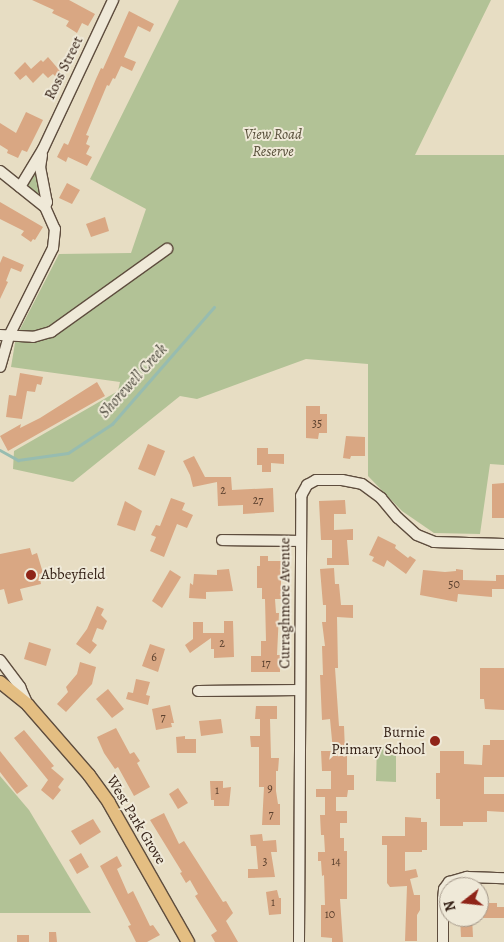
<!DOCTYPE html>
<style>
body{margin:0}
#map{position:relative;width:504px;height:942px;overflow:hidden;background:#e7ddc3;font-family:Alegreya,serif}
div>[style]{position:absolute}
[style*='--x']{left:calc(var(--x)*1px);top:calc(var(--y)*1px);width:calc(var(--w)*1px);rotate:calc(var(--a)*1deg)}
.green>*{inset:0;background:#b2c296}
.stream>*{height:2.5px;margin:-1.25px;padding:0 1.25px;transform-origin:1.25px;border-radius:1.25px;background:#97bcb0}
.building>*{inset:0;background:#d9a783}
.roads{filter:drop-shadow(1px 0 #5e4d3e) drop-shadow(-1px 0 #5e4d3e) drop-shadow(0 1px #5e4d3e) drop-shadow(0 -1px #5e4d3e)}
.minor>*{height:10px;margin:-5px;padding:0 5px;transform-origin:5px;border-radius:5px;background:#efe9d8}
.major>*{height:12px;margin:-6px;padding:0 6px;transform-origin:6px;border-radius:6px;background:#e4be82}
.dots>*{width:14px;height:14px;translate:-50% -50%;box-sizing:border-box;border:2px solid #efe9d8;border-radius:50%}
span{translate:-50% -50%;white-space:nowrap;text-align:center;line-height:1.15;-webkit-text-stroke:4px #efe9d8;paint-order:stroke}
.number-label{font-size:12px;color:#5b402e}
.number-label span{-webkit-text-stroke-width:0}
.street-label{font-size:15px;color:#311d12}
.park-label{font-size:15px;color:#584f3a;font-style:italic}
.poi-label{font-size:15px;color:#311d12}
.left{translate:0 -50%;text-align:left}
.right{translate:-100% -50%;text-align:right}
.water-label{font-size:16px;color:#504d41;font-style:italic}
.north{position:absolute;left:439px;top:877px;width:50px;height:50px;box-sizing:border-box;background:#efe9d8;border:1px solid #a39789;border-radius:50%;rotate:254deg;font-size:14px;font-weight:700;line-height:20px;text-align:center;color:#311d12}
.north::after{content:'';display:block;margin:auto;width:18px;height:22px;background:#8f2418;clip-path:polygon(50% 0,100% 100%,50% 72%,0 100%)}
</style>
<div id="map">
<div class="green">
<div style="clip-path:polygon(179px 0,491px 0,415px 155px,504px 155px,504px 465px,490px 464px,480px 534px,434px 533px,402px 511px,368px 476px,368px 364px,306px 359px,197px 399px,180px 396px,73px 482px,13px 469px,14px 451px,118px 391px,120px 382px,11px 367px,16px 337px,59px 254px,131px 253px,146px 209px,90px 179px)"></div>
<div style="clip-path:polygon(36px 165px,41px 191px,37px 195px,28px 185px,28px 181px)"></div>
<div style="clip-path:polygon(377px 745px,396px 746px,396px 782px,376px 781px)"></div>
<div style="clip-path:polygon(0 776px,29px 810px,91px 913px,0 913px)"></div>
</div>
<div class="stream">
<div style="--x:0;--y:450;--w:21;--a:29"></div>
<div style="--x:18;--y:460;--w:50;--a:-8"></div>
<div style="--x:68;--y:453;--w:53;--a:-33.4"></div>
<div style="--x:112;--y:424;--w:155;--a:-48.9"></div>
</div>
<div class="building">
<div style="clip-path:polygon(32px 0,69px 0,95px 14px,88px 26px,82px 23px,77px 33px,66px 26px,69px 21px,52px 13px,54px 10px)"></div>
<div style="clip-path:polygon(129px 11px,154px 24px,150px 32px,138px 26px,124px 57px,136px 62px,132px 71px,121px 66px,115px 79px,113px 78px,109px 86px,107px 85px,86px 135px,89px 136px,86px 144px,90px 146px,86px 154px,92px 157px,87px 166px,68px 157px,66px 162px,57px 157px,64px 143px,68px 145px,96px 79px,101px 68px,103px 69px)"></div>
<div style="clip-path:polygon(48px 57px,60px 71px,55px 76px,53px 74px,48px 78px,43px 73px,33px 83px,26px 75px,20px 80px,14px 73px,25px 62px,31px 69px,41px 60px,43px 62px)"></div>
<div style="clip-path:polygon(26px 112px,43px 120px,27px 152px,22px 150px,18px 158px,7px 153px,8px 150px,0 145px,0 123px,16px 133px)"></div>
<div style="clip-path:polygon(67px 183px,80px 190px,72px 204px,59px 198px)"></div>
<div style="clip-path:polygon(0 202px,43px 227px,35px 240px,33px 239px,31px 242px,21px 235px,24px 231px,0 219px)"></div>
<div style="clip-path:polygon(105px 217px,109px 231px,91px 237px,86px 224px)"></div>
<div style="clip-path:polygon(3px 256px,24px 265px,21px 272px,11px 268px,6px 281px,8px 282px,0 299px,0 263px)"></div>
<div style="clip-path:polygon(20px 373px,43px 377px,41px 385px,37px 384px,35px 392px,27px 391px,22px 419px,6px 417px,9px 395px,16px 396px)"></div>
<div style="clip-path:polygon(97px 382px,105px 396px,8px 451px,0 436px,21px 424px,20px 428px,40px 418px)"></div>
<div style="clip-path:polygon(306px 406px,320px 406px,320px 414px,327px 414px,327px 433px,319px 433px,318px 439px,306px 438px)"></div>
<div style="clip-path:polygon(346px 436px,365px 437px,365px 456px,351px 456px,350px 459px,343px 458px)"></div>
<div style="clip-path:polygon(148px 444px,165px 451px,155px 476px,138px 469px)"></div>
<div style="clip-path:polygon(257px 448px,268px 448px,268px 454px,284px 454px,284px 464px,271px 463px,271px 472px,262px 472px,262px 465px,257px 465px)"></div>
<div style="clip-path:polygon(194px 456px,205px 477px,231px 477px,232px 490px,273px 488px,274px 512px,243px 514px,243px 505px,218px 506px,217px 482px,193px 487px,190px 475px,183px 461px)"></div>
<div style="clip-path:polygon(504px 483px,504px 518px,492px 518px,492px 484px)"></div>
<div style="clip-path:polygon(171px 498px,185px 503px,182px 510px,193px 515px,187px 528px,177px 524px,164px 557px,150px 551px,156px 537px,151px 535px,156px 525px,160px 526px)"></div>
<div style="clip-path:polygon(345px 500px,346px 514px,334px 514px,334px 530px,353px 529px,353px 540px,347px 540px,349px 565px,327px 565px,327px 558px,332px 558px,332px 540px,321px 540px,319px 501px)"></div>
<div style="clip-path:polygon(125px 501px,142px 511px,135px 531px,117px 525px)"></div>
<div style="clip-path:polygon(378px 536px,396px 545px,395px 548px,408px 558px,410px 556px,416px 560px,406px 574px,387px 560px,384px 567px,372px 561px,374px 557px,369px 555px)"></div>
<div style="clip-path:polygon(30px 548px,32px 555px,37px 553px,43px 573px,39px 574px,41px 584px,20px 589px,23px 600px,8px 604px,4px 589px,0 590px,0 554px)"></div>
<div style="clip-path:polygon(260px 556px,268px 556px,268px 561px,284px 561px,285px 573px,281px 573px,281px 599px,275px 599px,276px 613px,279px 613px,277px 655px,280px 655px,280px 672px,251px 672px,251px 656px,261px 656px,261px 641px,266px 641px,265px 599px,262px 599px,262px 588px,257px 588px,257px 566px,260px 566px)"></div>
<div style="clip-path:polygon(334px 568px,335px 584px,339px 584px,341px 605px,353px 605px,353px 618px,337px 617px,338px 668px,335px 668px,339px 726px,344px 726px,345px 751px,347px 751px,347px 775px,354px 775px,354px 790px,348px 790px,347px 797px,336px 797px,336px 811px,347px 811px,347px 823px,340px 823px,340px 838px,344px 838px,344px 851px,347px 851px,347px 899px,340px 899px,343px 942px,332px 942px,332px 938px,321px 937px,321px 905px,325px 905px,324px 875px,322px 876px,321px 861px,318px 861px,318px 852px,325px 852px,324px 835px,321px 835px,320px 815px,325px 815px,325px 797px,316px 797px,316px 789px,331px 789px,331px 771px,322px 771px,321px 751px,333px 751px,330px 719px,322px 720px,320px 675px,323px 675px,322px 646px,325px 646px,322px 622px,326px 622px,326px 605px,323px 605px,320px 569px)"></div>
<div style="clip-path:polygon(229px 569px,233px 591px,206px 592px,206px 599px,189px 598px,190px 583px,193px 585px,194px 574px,217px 575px,217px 570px)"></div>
<div style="clip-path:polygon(456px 569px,463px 570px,463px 580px,496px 581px,496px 575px,504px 575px,504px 589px,492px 589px,492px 597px,458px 594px,457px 602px,420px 595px,423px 570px,445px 572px,456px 571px)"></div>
<div style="clip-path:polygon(170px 570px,181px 577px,162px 608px,152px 601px)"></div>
<div style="clip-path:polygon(97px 606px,104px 609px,101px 615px,107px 621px,103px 630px,97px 628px,92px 641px,97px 645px,90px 654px,76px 644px,87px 629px)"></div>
<div style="clip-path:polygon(224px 621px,233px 621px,234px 657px,214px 658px,214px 649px,211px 649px,211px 638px,190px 653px,185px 645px,193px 639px,193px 622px,203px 622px,203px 633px,224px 633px)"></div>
<div style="clip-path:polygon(29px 642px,51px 649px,46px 666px,24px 659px)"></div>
<div style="clip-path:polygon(150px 644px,165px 649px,158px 672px,142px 666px)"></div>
<div style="clip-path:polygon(80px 662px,96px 667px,92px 684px,66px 712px,57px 704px,68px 692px,66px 687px,77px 674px)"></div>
<div style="clip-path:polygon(480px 668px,504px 668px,504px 710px,485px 709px,484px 699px,480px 699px)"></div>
<div style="clip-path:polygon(136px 679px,150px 682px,146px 695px,150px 696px,148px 705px,126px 699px,128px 692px,133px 693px)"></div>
<div style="clip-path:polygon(108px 689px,124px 709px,112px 718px,96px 699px)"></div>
<div style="clip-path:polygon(170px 705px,174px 723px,171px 723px,172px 727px,156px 730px,152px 709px)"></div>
<div style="clip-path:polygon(256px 706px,277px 706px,277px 719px,270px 719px,271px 758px,279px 758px,278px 771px,276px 771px,276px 791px,278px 804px,280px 804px,280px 825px,262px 825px,264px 787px,259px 787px,259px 747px,251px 747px,250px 736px,260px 736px,260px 719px,255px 719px)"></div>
<div style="clip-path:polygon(221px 719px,223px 733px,201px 736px,199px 721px)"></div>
<div style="clip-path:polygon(116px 728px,130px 754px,134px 752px,140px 761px,137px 763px,150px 787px,134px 796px,118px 767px,115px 769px,104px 753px,97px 737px)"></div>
<div style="clip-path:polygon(24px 730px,54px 766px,51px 768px,64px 779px,58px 787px,61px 790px,53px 800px,41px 790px,48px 780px,14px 738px)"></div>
<div style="clip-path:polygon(185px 736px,185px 739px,196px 739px,196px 753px,177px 753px,176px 737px)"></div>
<div style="clip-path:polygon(490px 740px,504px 740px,504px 777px,484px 777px,484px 794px,504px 794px,504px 812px,487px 811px,487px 822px,463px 822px,463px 826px,440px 826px,440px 799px,436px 799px,436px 773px,440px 773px,440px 751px,464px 751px,464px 764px,482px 765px,483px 745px,490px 745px)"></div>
<div style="clip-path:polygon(0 751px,28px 786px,17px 794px,0 772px)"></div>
<div style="clip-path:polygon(210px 781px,223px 781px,223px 788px,231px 787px,229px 806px,214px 806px,214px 800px,211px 800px)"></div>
<div style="clip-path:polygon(178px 788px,188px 803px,178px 809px,169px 794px)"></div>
<div style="clip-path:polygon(164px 813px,179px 844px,184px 841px,223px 902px,226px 901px,233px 913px,226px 921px,238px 942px,215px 942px,211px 935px,217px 931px,195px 896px,198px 894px,190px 880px,186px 883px,180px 873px,182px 872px,150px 820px)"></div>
<div style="clip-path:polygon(405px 817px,421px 818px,421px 822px,427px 822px,427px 850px,422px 850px,422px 852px,405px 852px,405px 871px,416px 869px,418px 877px,410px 879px,414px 895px,420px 895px,420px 910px,417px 915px,417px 941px,405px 941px,407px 886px,390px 887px,387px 883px,387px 845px,382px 845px,382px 836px,405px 836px)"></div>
<div style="clip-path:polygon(93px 819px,101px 832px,80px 845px,71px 831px)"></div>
<div style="clip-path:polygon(262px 834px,263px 841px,276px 840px,277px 852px,271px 852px,275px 877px,248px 878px,248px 869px,258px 869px,256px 846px,251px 846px,250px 835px)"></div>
<div style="clip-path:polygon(81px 853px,89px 867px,77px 874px,69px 860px)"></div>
<div style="clip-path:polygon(117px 856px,122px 866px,117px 869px,128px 894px,133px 891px,150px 926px,153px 925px,160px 935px,147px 942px,136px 942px,128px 926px,131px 925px,100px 866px)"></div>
<div style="clip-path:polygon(277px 890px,279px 898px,281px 898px,281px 914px,269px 915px,266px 892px)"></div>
<div style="clip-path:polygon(483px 903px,497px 903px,497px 907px,504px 907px,504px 918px,483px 918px)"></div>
<div style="clip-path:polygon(460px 917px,472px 917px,473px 937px,461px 937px)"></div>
<div style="clip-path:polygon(49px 932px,56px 932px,57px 942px,49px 942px)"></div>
<div style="clip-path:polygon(17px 935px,29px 935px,29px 942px,17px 942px)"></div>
</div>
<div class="roads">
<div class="minor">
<div style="--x:42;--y:155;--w:12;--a:99"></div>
<div style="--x:40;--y:167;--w:36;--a:79"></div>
<div style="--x:47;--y:202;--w:5;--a:112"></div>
<div style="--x:0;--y:171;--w:58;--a:38.7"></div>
<div style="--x:45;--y:207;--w:24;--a:66"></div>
<div style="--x:55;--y:229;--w:19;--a:96"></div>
<div style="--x:53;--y:248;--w:98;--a:116.6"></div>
<div style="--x:9;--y:336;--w:32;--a:106"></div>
<div style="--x:20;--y:187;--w:44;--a:-58.8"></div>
<div style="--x:43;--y:149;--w:165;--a:-64.8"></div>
<div style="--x:0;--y:335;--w:33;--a:3"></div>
<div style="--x:33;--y:337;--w:19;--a:-16"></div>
<div style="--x:51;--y:332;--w:143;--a:-35.6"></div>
<div style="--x:222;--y:540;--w:78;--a:0.7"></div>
<div style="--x:0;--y:660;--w:34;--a:53"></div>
<div style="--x:20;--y:687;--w:17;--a:66"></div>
<div style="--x:198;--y:691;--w:102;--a:-0.6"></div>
<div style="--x:299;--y:942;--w:446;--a:-89.7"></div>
<div style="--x:301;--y:496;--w:13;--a:-61"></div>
<div style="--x:307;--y:485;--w:10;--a:-29"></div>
<div style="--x:316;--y:480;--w:26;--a:0"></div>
<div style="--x:342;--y:480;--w:20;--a:11"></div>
<div style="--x:362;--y:484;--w:24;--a:36"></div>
<div style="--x:381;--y:498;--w:26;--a:50"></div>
<div style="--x:398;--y:518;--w:25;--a:42"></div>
<div style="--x:417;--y:535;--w:18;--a:22"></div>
<div style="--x:434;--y:542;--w:70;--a:1.6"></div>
<div style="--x:443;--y:942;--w:43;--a:-90"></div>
<div style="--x:443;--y:899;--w:10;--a:-84"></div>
<div style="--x:444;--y:889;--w:9;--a:-54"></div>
<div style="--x:449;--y:882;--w:19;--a:-16"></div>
<div style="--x:467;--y:877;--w:37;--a:2"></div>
</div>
<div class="major">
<div style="--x:0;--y:682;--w:36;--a:39"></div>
<div style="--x:28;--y:705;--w:93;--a:48.9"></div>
<div style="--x:89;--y:775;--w:34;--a:54"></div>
<div style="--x:109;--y:803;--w:160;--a:60.4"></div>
</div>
</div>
<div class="dots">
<div style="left:31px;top:575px;background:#8f2418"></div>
<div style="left:435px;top:741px;background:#8f2418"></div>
</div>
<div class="number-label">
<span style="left:317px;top:424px">35</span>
<span style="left:223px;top:491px">2</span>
<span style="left:258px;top:501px">27</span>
<span style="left:454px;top:585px">50</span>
<span style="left:222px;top:644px">2</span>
<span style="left:154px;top:658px">6</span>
<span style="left:266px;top:664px">17</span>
<span style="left:163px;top:718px">7</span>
<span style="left:270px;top:789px">9</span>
<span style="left:217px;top:791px">1</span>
<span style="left:271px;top:815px">7</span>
<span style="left:265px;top:862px">3</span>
<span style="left:336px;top:862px">14</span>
<span style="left:273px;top:903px">1</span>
<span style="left:330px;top:915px">10</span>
</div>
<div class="street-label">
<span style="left:64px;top:68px;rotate:-64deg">Ross Street</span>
<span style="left:285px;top:603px;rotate:-90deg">Curraghmore Avenue</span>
<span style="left:136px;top:820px;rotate:59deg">West Park Grove</span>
</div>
<div class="park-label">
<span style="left:273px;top:143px">View Road<br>Reserve</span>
</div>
<div class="poi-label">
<span class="left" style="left:41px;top:575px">Abbeyfield</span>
<span class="right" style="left:425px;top:741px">Burnie<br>Primary School</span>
</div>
<div class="water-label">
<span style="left:133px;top:381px;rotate:-48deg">Shorewell Creek</span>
</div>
<div class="north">N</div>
</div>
